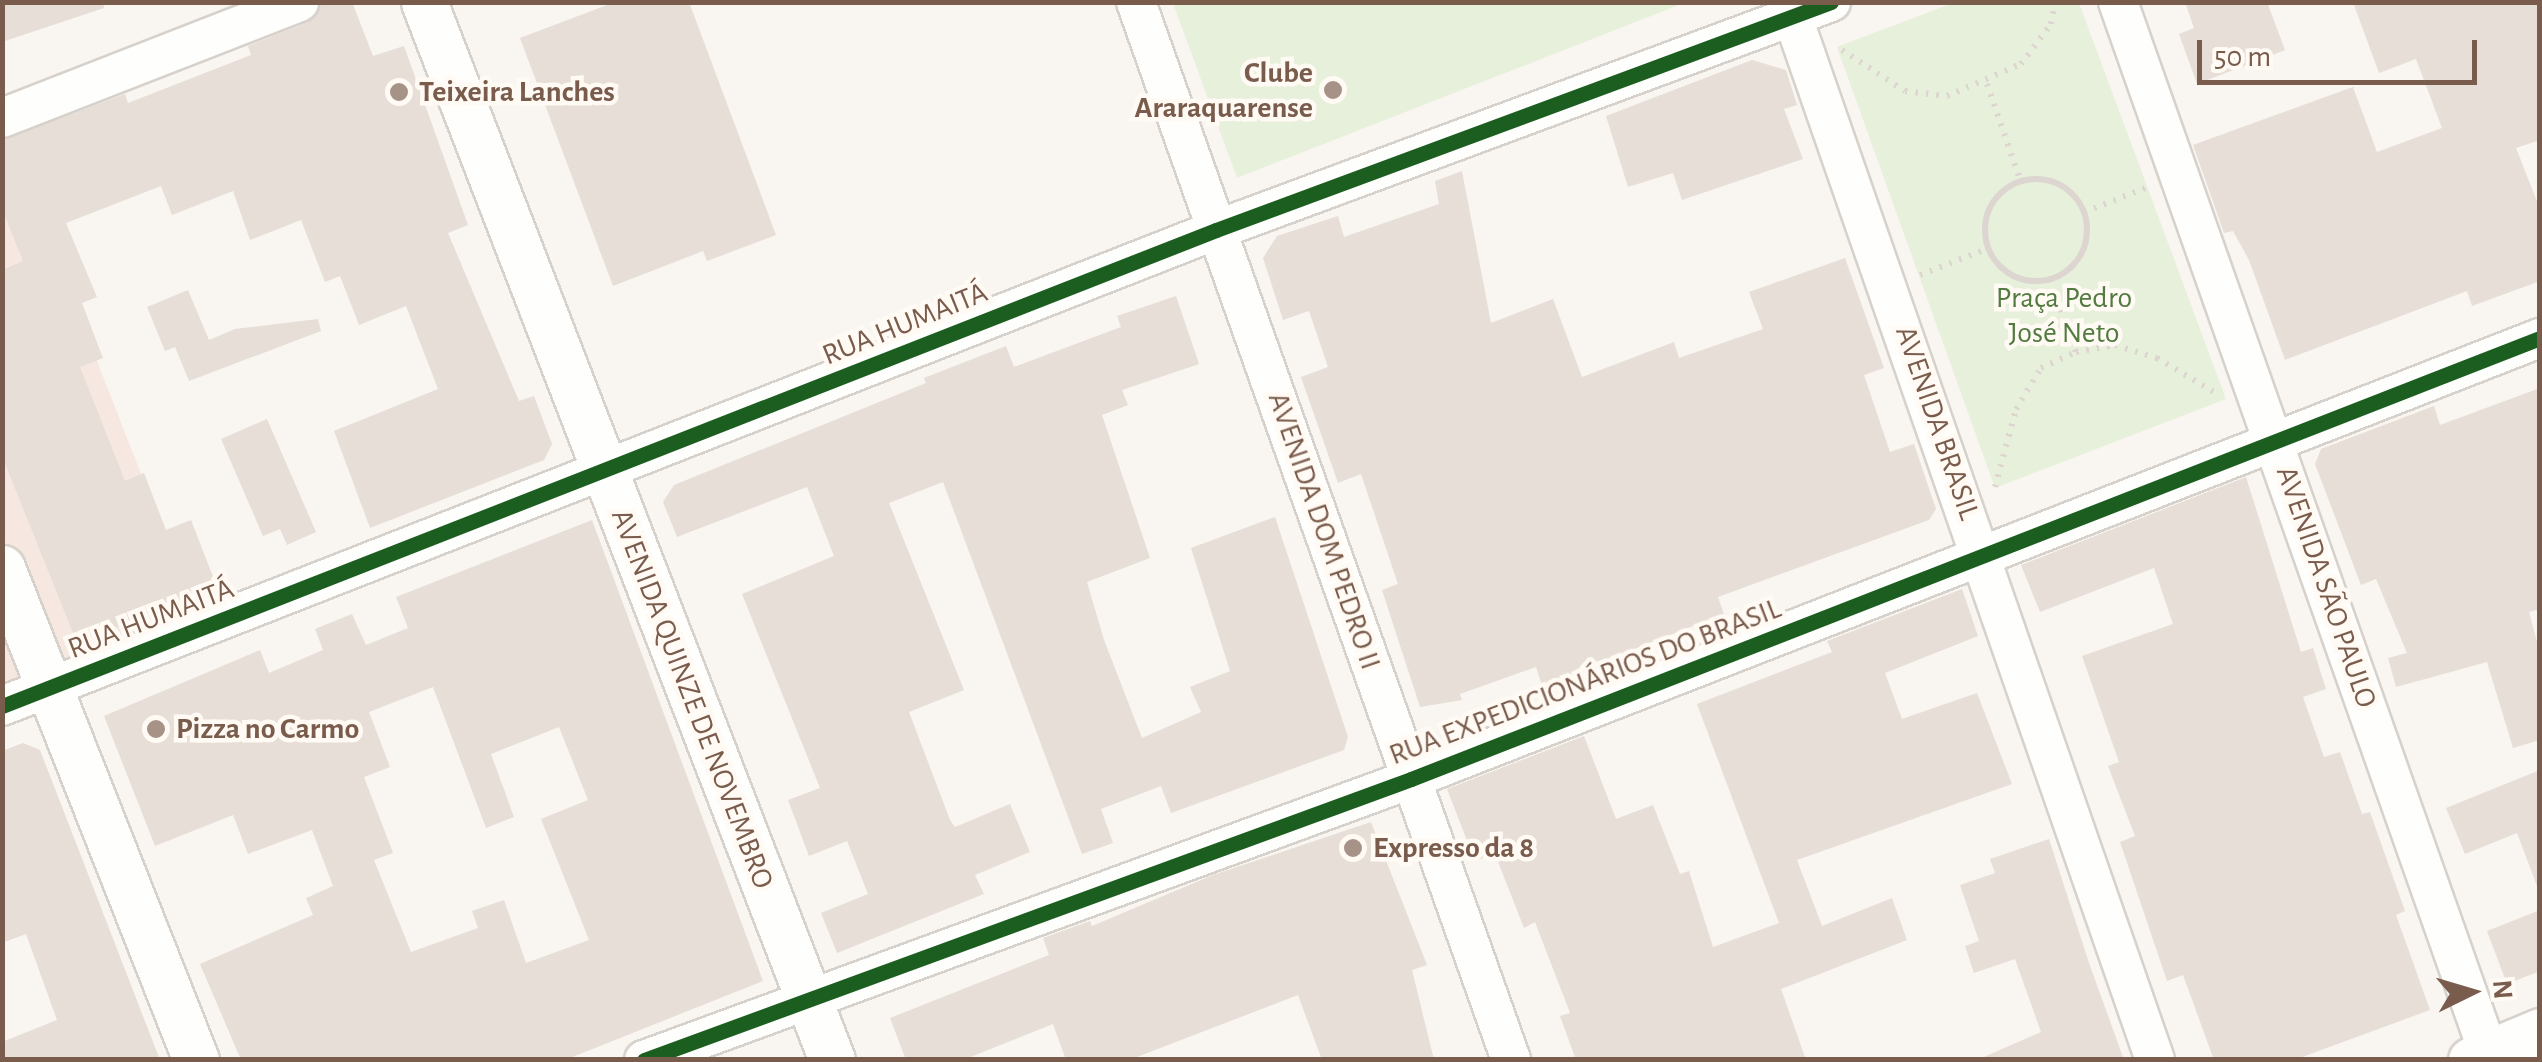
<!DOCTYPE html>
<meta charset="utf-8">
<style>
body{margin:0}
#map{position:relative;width:2542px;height:1062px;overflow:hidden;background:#f9f5f0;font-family:"Alegreya Sans",sans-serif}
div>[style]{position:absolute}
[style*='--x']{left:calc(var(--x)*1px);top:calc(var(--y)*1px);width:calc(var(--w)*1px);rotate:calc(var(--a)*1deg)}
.commercial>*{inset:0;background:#f6e8e1}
.green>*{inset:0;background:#e7f0db}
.building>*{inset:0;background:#e6ded7}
.path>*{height:6px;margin-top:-3px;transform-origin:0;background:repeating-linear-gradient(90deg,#dcd5d0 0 2.5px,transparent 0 10.5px)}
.path>.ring{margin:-3px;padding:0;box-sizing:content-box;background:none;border:6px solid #dcd5d0;border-radius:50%}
.roads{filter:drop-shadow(2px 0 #d7d1cb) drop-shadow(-2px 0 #d7d1cb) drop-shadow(0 2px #d7d1cb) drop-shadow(0 -2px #d7d1cb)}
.minor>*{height:38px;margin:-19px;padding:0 19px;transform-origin:19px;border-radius:19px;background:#fefefd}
.tertiary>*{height:45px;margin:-22.5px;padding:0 22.5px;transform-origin:22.5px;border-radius:22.5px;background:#fefefd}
.cycleway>*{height:15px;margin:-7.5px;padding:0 7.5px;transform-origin:7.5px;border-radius:7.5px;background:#1b5e20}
.dots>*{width:28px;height:28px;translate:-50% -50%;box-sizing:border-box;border:5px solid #fffaf3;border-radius:50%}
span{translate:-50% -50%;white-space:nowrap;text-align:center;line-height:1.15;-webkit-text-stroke:9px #fffaf3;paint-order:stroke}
.poi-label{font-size:30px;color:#7a5c4d;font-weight:700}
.right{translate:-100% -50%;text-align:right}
.left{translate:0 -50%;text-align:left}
.park-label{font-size:30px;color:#537a41}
.street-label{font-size:30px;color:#7a5c4d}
.frame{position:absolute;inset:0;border:5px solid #7a5c4d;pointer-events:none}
.north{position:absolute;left:2422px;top:942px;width:100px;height:100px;-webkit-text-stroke:8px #fffaf3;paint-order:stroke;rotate:85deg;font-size:28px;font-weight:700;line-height:40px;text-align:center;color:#7a5c4d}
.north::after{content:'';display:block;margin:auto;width:35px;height:45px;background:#7a5c4d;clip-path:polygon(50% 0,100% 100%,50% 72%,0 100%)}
.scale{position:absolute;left:2197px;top:40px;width:280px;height:45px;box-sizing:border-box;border:5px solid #7a5c4d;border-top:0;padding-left:12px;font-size:30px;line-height:35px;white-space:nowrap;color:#7a5c4d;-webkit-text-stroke:8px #fffaf3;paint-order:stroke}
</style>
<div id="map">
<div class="commercial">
<div style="clip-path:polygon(2px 118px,197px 617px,2px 694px)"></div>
</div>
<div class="green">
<div style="clip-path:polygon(1173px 3px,1173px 2px,1684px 3px,1237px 178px)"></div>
<div style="clip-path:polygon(1953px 3px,2079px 3px,2226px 399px,1995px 488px,1837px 47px)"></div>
</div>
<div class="building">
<div style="clip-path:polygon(2px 2px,103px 2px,104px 8px,2px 42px)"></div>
<div style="clip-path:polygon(352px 2px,373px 56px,404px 46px,468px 225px,448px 233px,519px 401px,534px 396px,552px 444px,544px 460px,370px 528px,334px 431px,438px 389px,406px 306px,359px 325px,340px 276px,325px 282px,301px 220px,250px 240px,233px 191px,172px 215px,161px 186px,66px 223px,97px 297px,82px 303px,103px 358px,80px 367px,125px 481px,144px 473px,166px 530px,191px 520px,217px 587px,77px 643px,2px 456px,2px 270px,23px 261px,2px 209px,2px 140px,125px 94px,128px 103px,251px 55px,248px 46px,308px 22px,321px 3px)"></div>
<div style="clip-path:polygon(615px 2px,689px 2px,776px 235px,707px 261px,703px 251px,613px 286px,520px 38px)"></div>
<div style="clip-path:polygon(2185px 2px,2267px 2px,2285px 50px,2197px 84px,2179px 34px,2194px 28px)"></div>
<div style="clip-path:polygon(2353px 2px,2540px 2px,2540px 140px,2516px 148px,2540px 209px,2540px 281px,2472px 306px,2467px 291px,2285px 360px,2249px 260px,2233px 231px,2224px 233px,2193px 145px,2353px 87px,2377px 152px,2442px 128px,2416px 59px,2379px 73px)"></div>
<div style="clip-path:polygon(1752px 60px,1786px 70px,1797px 105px,1784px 109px,1803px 159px,1682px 200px,1673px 173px,1628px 187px,1606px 116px)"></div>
<div style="clip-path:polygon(1462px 171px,1491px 323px,1553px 299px,1582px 377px,1674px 342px,1679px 358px,1763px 329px,1749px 292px,1845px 258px,1884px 368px,1864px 375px,1890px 452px,1914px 444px,1936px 509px,1929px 520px,1718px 597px,1724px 614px,1542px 685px,1536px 667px,1460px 694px,1462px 700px,1420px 707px,1382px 590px,1398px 584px,1361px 474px,1338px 483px,1301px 377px,1328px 367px,1309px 311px,1283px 320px,1263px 258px,1277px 236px,1338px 216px,1344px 237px,1439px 204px,1435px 181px)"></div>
<div style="clip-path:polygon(188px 290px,209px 340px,235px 329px,318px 319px,321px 331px,189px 381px,175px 347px,165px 351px,147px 307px)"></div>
<div style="clip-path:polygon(1176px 296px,1199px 364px,1122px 390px,1128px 405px,1102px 415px,1150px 558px,1087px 582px,1104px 640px,1142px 738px,1201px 712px,1190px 687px,1230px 671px,1191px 548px,1275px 517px,1348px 737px,1344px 750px,1171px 813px,1161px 786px,1101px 809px,1113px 843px,1082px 854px,943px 482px,889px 503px,964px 690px,909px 712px,950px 820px,955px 827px,1010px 804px,1030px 852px,975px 875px,984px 894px,837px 953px,821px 913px,868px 894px,847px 841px,809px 856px,788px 800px,820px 788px,742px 594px,834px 556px,807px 487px,677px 537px,663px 502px,674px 485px,926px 383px,924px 378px,1006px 346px,1014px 367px,1121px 327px,1117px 316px)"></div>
<div style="clip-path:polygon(2540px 388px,2540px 609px,2529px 612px,2540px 653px,2540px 740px,2513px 748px,2487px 662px,2396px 687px,2388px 658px,2407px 653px,2376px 579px,2361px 585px,2315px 464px,2321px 449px,2434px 406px,2440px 425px)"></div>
<div style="clip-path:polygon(267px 419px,316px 532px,287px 545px,280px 529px,263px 536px,221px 439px)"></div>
<div style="clip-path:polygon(2246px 477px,2301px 652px,2313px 648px,2326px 689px,2303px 697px,2324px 757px,2340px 752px,2362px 814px,2370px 812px,2405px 911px,2396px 915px,2430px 1010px,2294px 1060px,2214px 1060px,2183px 975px,2167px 981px,2120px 842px,2135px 836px,2108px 766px,2119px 762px,2082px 656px,2173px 624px,2154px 568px,2040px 612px,2021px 565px)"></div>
<div style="clip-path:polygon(evenodd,592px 520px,763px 981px,565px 1060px,241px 1060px,200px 964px,313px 915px,306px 898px,333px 886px,312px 830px,248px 854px,233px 815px,155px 846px,104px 716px,260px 650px,269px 673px,323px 650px,315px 629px,352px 614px,366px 645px,408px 628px,396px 597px,592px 520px,433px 687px,486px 828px,514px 817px,491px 754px,559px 727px,588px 800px,541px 819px,589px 940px,526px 963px,504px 900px,472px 911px,478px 928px,411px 952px,374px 860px,393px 853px,364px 777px,390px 767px,369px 712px,433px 687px)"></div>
<div style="clip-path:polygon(1962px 589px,1978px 636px,1885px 673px,1902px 719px,1977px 693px,2012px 784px,1797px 860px,1822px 926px,1892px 898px,1907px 940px,1781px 989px,1806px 1060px,1576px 1060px,1560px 1016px,1570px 1013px,1535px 922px,1524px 928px,1495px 854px,1475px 861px,1447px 789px,1584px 736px,1616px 819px,1653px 805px,1680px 874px,1689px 871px,1713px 947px,1779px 923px,1697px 704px,1832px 652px,1827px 641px)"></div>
<div style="clip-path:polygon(23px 743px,40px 750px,160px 1060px,2px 1060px,2px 1042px,57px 1020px,26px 934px,2px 943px,2px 751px)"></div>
<div style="clip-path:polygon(2540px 770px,2540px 886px,2537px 886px,2517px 833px,2465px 854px,2446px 808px)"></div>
<div style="clip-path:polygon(1371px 822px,1427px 965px,1412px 970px,1434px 1060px,1322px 1060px,1298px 995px,1129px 1060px,1066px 1060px,1053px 1024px,963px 1060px,906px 1060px,890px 1018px,1049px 955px,1043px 938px,1090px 921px,1092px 926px,1213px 875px)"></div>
<div style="clip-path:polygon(2049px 839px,2089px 963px,2124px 1060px,1977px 1060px,2041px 1032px,2015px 959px,1974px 973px,1965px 946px,1979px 941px,1960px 885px,1995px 873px,1990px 859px)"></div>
<div style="clip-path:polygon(2540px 910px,2540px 971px,2507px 984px,2487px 931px)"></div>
</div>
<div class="path">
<div style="--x:1842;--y:50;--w:75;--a:33.1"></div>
<div style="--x:1905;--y:91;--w:42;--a:6.8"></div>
<div style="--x:1947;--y:96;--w:81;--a:-23.4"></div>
<div style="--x:2021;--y:64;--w:50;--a:-53.1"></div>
<div style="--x:2051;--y:24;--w:22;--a:-80"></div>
<div style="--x:1987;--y:84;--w:104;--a:70.9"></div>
<div class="ring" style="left:1985px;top:179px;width:96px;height:96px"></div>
<div style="--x:2084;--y:212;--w:69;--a:-21.3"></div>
<div style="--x:1920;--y:275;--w:74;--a:-21.4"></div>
<div style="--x:2050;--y:280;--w:77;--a:70.1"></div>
<div style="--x:1995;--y:487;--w:81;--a:-74.9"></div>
<div style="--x:2016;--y:409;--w:48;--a:-58.6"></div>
<div style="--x:2041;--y:368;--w:38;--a:-25"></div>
<div style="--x:2076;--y:352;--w:40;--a:-10"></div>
<div style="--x:2115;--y:345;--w:44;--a:17.2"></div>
<div style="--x:2157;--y:358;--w:72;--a:30.8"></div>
</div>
<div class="roads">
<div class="minor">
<div style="--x:1136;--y:2;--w:1122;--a:70.48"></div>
<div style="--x:2118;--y:2;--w:1122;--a:70.58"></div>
<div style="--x:1792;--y:15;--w:1106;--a:70.84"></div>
<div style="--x:2;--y:118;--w:319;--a:-21.3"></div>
<div style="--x:2;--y:706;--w:1304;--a:-21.41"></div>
<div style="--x:1216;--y:230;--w:656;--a:-20.34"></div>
<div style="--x:644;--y:1060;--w:817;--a:-20.12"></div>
<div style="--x:1411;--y:779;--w:1212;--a:-21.34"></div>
</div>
<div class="tertiary">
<div style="--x:424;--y:2;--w:1134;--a:68.91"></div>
<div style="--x:2;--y:568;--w:529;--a:68.48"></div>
<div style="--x:2471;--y:1060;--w:75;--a:-22.8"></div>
</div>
</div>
<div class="cycleway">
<div style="--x:2;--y:706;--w:1304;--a:-21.41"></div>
<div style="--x:1216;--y:230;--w:656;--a:-20.34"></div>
<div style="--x:644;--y:1060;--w:817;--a:-20.12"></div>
<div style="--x:1411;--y:779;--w:1212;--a:-21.34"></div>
</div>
<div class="dots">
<div style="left:1333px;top:90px;background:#a69286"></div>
<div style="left:399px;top:92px;background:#a69286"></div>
<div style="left:156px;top:729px;background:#a69286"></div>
<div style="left:1353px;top:848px;background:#a69286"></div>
</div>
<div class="poi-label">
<span class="right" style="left:1313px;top:90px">Clube<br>Araraquarense</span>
<span class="left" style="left:419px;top:92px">Teixeira Lanches</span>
<span class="left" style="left:176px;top:729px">Pizza no Carmo</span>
<span class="left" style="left:1373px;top:848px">Expresso da 8</span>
</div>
<div class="park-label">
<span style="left:2064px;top:315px">Praça Pedro<br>José Neto</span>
</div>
<div class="street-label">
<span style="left:905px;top:324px;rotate:-22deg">RUA HUMAITÁ</span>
<span style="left:1937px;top:423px;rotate:71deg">AVENIDA BRASIL</span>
<span style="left:1324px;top:531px;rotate:71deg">AVENIDA DOM PEDRO II</span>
<span style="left:2326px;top:587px;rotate:71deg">AVENIDA SÃO PAULO</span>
<span style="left:151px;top:619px;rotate:-21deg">RUA HUMAITÁ</span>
<span style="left:1585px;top:682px;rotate:-21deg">RUA EXPEDICIONÁRIOS DO BRASIL</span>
<span style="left:692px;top:699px;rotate:69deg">AVENIDA QUINZE DE NOVEMBRO</span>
</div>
<div class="frame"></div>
<div class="north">N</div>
<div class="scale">50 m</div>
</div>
